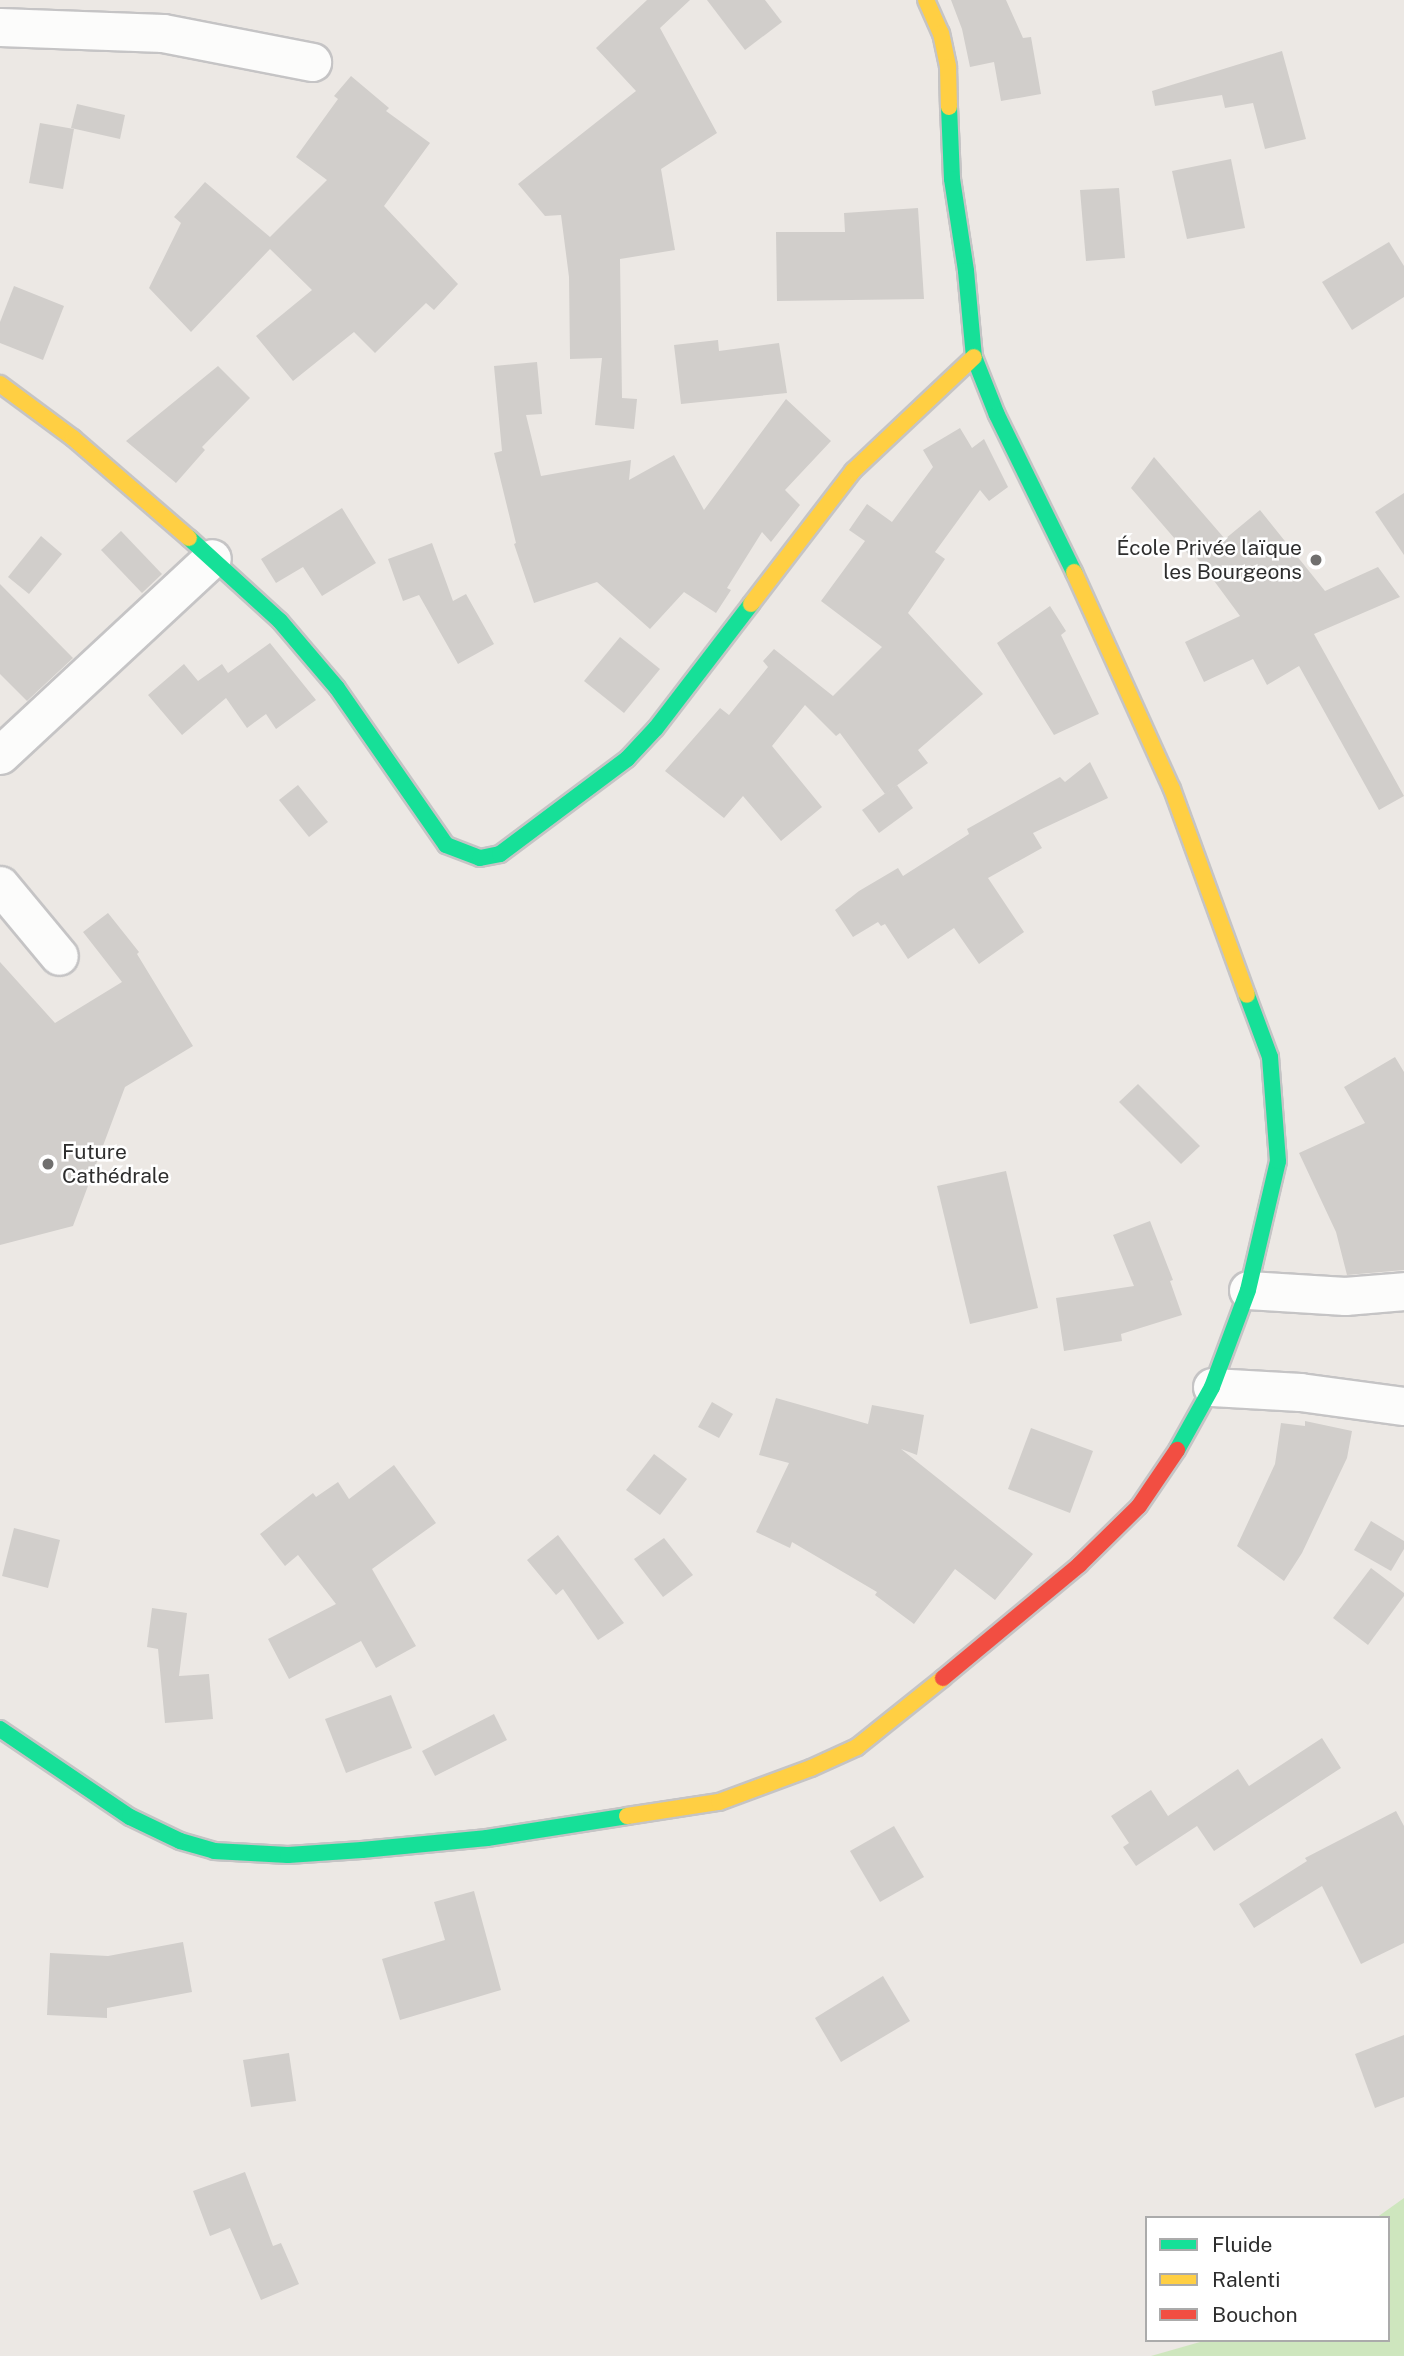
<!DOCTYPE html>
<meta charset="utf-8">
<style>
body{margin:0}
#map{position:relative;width:1404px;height:2356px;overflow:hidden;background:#ece8e4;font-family:"Public Sans",sans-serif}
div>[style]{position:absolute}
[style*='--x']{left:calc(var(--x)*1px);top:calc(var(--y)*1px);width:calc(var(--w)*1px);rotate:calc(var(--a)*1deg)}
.green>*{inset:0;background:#cee6be}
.building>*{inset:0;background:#d1cecb}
.roads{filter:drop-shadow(2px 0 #c5c4c5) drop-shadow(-2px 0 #c5c4c5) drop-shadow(0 2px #c5c4c5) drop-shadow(0 -2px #c5c4c5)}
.street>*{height:37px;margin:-18.5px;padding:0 18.5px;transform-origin:18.5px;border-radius:18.5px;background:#fcfcfb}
.fast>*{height:16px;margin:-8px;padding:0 8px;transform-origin:8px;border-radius:8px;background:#16e098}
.slow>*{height:16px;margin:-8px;padding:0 8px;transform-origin:8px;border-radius:8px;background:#ffcf43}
.jam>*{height:16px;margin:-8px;padding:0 8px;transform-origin:8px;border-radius:8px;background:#f24e42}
.dots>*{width:19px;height:19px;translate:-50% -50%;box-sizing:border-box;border:4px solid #fff;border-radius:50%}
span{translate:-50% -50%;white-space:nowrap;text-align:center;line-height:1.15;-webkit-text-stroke:5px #fff;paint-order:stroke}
.poi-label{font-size:21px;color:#2e2e2e}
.right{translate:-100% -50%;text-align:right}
.left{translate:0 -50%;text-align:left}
.legend{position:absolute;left:1145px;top:2216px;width:245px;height:126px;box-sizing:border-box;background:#fff;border:2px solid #ababab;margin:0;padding:9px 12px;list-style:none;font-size:21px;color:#2e2e2e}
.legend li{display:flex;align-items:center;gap:14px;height:35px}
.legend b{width:35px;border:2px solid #ababab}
</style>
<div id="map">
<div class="green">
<div style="clip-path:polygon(1404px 2198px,1404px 2356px,1151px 2356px,1207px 2340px,1388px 2340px,1388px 2218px,1376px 2218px)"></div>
</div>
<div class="building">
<div style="clip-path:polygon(647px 0,690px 0,660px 28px,717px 133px,661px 169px,675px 250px,620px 259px,622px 398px,637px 399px,634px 429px,595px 425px,602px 358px,570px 359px,569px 277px,561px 215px,545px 216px,518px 184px,636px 91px,596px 48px)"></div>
<div style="clip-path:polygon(707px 0,765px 0,782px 22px,745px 50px)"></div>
<div style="clip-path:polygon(951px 0,1006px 0,1023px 38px,1031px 37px,1041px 94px,1001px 101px,994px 62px,970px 67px,962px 29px)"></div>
<div style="clip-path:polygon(1282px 51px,1306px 139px,1265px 149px,1253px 103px,1225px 108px,1222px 95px,1155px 106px,1152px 91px)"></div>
<div style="clip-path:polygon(351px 76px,389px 108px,386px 111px,430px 143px,384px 206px,458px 284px,434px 310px,426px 303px,375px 353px,354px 332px,293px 381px,256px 336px,312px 290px,270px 249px,191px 332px,149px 288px,181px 223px,174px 217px,205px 182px,270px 237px,327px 180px,296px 157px,338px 99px,334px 96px)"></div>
<div style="clip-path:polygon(77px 104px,125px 115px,120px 139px,71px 128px)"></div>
<div style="clip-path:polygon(40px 123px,74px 129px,63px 189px,29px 183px)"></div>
<div style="clip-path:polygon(1231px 159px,1245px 228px,1187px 239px,1172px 171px)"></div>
<div style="clip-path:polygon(1119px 188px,1125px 258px,1086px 261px,1080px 190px)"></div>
<div style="clip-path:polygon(918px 208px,924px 299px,777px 301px,776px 232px,845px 232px,844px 213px)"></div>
<div style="clip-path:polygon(1389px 242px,1404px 266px,1404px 297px,1352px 330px,1322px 282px)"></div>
<div style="clip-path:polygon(14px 286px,64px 306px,43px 360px,0 343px,0 322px)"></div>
<div style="clip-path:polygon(718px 340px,719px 351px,779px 343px,787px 393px,681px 404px,674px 345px)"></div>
<div style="clip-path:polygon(537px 362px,542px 414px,526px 415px,541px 476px,631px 460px,629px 480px,674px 455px,704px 510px,786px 399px,831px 441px,785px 490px,800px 505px,771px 542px,762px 532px,727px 588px,731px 590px,716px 613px,684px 592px,650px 629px,597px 582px,534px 603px,514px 544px,516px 543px,494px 453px,502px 451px,494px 366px)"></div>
<div style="clip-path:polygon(218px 366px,250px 398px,202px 447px,205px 450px,176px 483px,126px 441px)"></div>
<div style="clip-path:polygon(960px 428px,972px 448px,984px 439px,1008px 487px,989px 501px,980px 490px,935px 552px,945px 559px,908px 613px,983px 694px,918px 750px,928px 763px,885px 794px,840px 733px,836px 736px,805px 705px,772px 746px,822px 807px,781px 841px,743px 796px,724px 818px,665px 771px,720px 708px,729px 715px,768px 667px,763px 661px,774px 649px,833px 696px,882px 647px,821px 601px,865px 541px,849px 530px,867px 504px,892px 522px,933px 467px,923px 450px)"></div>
<div style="clip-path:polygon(1154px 457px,1225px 539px,1260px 510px,1325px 591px,1378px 567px,1400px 597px,1314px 634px,1404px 796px,1379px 810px,1299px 666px,1267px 685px,1253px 659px,1204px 682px,1185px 642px,1240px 616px,1192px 551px,1188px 554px,1131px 488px)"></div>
<div style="clip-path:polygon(1404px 493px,1404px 555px,1375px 512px)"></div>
<div style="clip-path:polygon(342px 508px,376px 563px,322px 596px,303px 567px,276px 583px,261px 559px)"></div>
<div style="clip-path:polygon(121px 531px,162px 574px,142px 593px,101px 550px)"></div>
<div style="clip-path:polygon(41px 536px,62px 554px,29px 594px,8px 577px)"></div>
<div style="clip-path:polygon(432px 543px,453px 601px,466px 594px,494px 644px,458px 664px,419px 595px,403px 601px,388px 559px)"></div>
<div style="clip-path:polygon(0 584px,73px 658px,27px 701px,0 674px)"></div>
<div style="clip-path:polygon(1050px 606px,1066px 631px,1061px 635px,1099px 714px,1054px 735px,997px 643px)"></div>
<div style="clip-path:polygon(620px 637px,660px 669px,624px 713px,584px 681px)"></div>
<div style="clip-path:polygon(270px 643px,316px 700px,276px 729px,266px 714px,247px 728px,226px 698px,182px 735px,148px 695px,184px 664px,198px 681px,222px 664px,228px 673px)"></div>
<div style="clip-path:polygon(1090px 762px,1108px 798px,1033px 833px,1042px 848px,988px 878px,1024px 932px,979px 964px,954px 928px,908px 959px,885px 924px,881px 926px,878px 922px,853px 937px,835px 910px,859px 891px,898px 868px,903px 876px,969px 834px,967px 829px,1060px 777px,1065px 782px)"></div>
<div style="clip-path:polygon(298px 785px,328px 822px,309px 837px,279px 800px)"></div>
<div style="clip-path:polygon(897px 785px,913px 808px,879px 833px,862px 810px)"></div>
<div style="clip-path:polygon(108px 913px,139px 952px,137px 954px,193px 1046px,125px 1087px,73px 1226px,0 1245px,0 962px,55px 1023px,122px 982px,83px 932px)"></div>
<div style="clip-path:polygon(1395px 1057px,1404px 1072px,1404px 1270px,1347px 1275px,1336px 1232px,1299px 1153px,1365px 1123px,1344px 1087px)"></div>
<div style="clip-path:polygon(1138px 1084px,1200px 1146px,1181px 1164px,1119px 1102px)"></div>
<div style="clip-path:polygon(1006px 1171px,1038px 1308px,970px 1324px,937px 1186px)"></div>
<div style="clip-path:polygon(1150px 1221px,1173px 1280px,1170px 1281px,1182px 1315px,1121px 1334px,1122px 1341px,1064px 1351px,1056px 1298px,1134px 1286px,1113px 1235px)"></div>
<div style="clip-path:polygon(776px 1398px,868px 1424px,872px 1405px,924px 1415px,917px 1455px,901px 1449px,1033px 1554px,995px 1600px,955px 1569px,914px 1624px,875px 1595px,877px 1592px,792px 1542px,790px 1548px,756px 1532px,789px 1463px,759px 1455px)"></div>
<div style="clip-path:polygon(712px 1402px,733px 1414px,719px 1438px,698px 1427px)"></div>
<div style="clip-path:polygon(1305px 1421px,1352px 1431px,1347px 1458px,1302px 1553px,1284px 1581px,1237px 1546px,1275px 1464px,1281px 1423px,1305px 1426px)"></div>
<div style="clip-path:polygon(1031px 1428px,1093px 1451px,1070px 1513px,1008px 1489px)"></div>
<div style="clip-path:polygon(654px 1454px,687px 1479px,660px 1515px,626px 1490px)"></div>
<div style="clip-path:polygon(394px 1465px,436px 1523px,372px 1569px,416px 1646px,376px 1668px,361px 1641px,289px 1679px,268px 1639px,336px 1604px,298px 1555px,285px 1566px,260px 1534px,313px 1493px,316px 1497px,338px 1482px,349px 1499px)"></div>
<div style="clip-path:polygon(1371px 1521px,1404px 1541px,1404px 1549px,1391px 1571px,1354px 1550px)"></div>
<div style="clip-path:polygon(14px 1528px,60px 1540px,48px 1588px,2px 1576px)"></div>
<div style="clip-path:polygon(558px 1535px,624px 1623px,598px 1640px,563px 1589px,556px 1595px,527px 1560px)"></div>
<div style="clip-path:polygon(664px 1538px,693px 1575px,663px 1597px,634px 1559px)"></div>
<div style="clip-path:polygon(1371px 1568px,1404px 1593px,1404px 1596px,1368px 1645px,1333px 1618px)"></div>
<div style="clip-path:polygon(152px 1608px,187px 1613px,179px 1676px,209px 1674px,213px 1719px,165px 1723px,158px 1649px,147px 1647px)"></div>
<div style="clip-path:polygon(391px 1695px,412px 1748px,346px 1773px,325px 1719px)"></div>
<div style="clip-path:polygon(494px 1714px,507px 1740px,435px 1776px,422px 1751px)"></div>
<div style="clip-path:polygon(1322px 1738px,1341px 1768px,1214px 1851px,1197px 1826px,1136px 1866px,1123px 1847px,1129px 1843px,1111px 1816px,1151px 1790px,1168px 1816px,1238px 1769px,1249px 1786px)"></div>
<div style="clip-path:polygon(1396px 1811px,1404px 1826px,1404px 1943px,1361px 1964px,1322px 1886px,1254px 1928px,1239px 1904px,1307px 1861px,1305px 1858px)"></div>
<div style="clip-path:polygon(894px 1826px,924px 1877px,880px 1902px,850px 1851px)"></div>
<div style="clip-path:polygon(474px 1891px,501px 1990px,400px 2020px,382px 1959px,445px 1940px,434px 1902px)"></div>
<div style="clip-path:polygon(183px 1942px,192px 1992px,107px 2008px,107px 2018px,47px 2015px,50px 1953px,108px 1956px)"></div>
<div style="clip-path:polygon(883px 1976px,910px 2021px,841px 2062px,815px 2018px)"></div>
<div style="clip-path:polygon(1404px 2035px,1404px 2097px,1375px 2108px,1355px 2054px)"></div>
<div style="clip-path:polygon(289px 2053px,296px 2101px,251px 2107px,243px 2060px)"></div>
<div style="clip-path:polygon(245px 2172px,273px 2246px,281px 2243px,299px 2284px,261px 2300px,230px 2228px,210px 2236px,193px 2191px)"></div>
</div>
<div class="roads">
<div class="street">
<div style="--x:0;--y:27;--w:163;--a:2.1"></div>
<div style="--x:163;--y:33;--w:152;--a:11"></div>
<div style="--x:0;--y:755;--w:289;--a:-42.9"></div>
<div style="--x:0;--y:885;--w:92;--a:50.3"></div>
<div style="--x:1248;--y:1290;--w:97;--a:3.5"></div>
<div style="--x:1345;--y:1296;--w:59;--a:-4.8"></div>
<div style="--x:1212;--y:1387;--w:88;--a:3.3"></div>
<div style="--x:1300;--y:1392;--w:105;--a:7.7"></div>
</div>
<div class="fast">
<div style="--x:949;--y:107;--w:72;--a:87.6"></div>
<div style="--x:952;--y:179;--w:93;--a:81.3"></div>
<div style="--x:966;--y:271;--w:86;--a:84.7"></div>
<div style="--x:974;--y:357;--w:62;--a:68.4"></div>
<div style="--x:997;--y:415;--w:175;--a:63.9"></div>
<div style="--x:189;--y:538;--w:123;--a:42.4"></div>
<div style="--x:280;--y:621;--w:88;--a:49.6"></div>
<div style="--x:337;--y:688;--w:191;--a:55.2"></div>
<div style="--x:446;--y:845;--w:36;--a:21"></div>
<div style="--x:480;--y:858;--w:20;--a:-11"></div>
<div style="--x:500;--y:854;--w:159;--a:-36.8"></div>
<div style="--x:627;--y:759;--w:42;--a:-46.9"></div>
<div style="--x:656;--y:728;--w:156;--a:-52.5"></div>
<div style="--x:1177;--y:1450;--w:72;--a:-60.9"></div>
<div style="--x:1212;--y:1387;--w:103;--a:-69.6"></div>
<div style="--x:1248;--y:1290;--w:132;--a:-76.9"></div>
<div style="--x:1278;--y:1161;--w:104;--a:-94.4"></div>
<div style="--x:1270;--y:1057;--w:66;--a:-110.4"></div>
<div style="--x:0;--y:1729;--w:157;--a:34.1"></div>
<div style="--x:130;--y:1817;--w:55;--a:25.6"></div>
<div style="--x:180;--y:1841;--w:35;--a:16"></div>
<div style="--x:214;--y:1851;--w:74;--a:3.1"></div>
<div style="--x:288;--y:1855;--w:74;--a:-3.9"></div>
<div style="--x:362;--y:1850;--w:126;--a:-5.5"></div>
<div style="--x:487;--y:1838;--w:142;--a:-8.9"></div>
</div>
<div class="slow">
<div style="--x:926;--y:0;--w:36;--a:66"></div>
<div style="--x:941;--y:33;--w:35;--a:78"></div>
<div style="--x:948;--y:67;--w:40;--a:88.6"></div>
<div style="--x:0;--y:384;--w:91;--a:36.5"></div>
<div style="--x:73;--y:438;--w:153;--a:40.8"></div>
<div style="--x:1074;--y:572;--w:238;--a:65.7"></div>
<div style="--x:1172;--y:789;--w:219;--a:70"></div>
<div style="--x:751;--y:604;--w:168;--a:-52.5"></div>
<div style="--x:853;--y:471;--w:166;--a:-43.3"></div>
<div style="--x:627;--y:1816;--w:93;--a:-8.7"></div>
<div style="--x:719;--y:1802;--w:98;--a:-20.3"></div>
<div style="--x:811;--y:1768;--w:51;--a:-24.5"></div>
<div style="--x:857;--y:1747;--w:110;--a:-38.7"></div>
</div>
<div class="jam">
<div style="--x:943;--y:1678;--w:177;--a:-39.7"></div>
<div style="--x:1079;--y:1565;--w:84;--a:-44.5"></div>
<div style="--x:1139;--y:1506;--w:68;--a:-55.8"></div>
</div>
</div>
<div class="dots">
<div style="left:1316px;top:560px;background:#706f6e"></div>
<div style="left:48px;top:1164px;background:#706f6e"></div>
</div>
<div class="poi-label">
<span class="right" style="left:1302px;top:560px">École Privée laïque<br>les Bourgeons</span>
<span class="left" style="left:62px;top:1164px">Future<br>Cathédrale</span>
</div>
<ul class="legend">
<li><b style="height:9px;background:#16e098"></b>Fluide</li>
<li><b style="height:9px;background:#ffcf43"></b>Ralenti</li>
<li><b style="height:9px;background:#f24e42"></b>Bouchon</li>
</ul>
</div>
